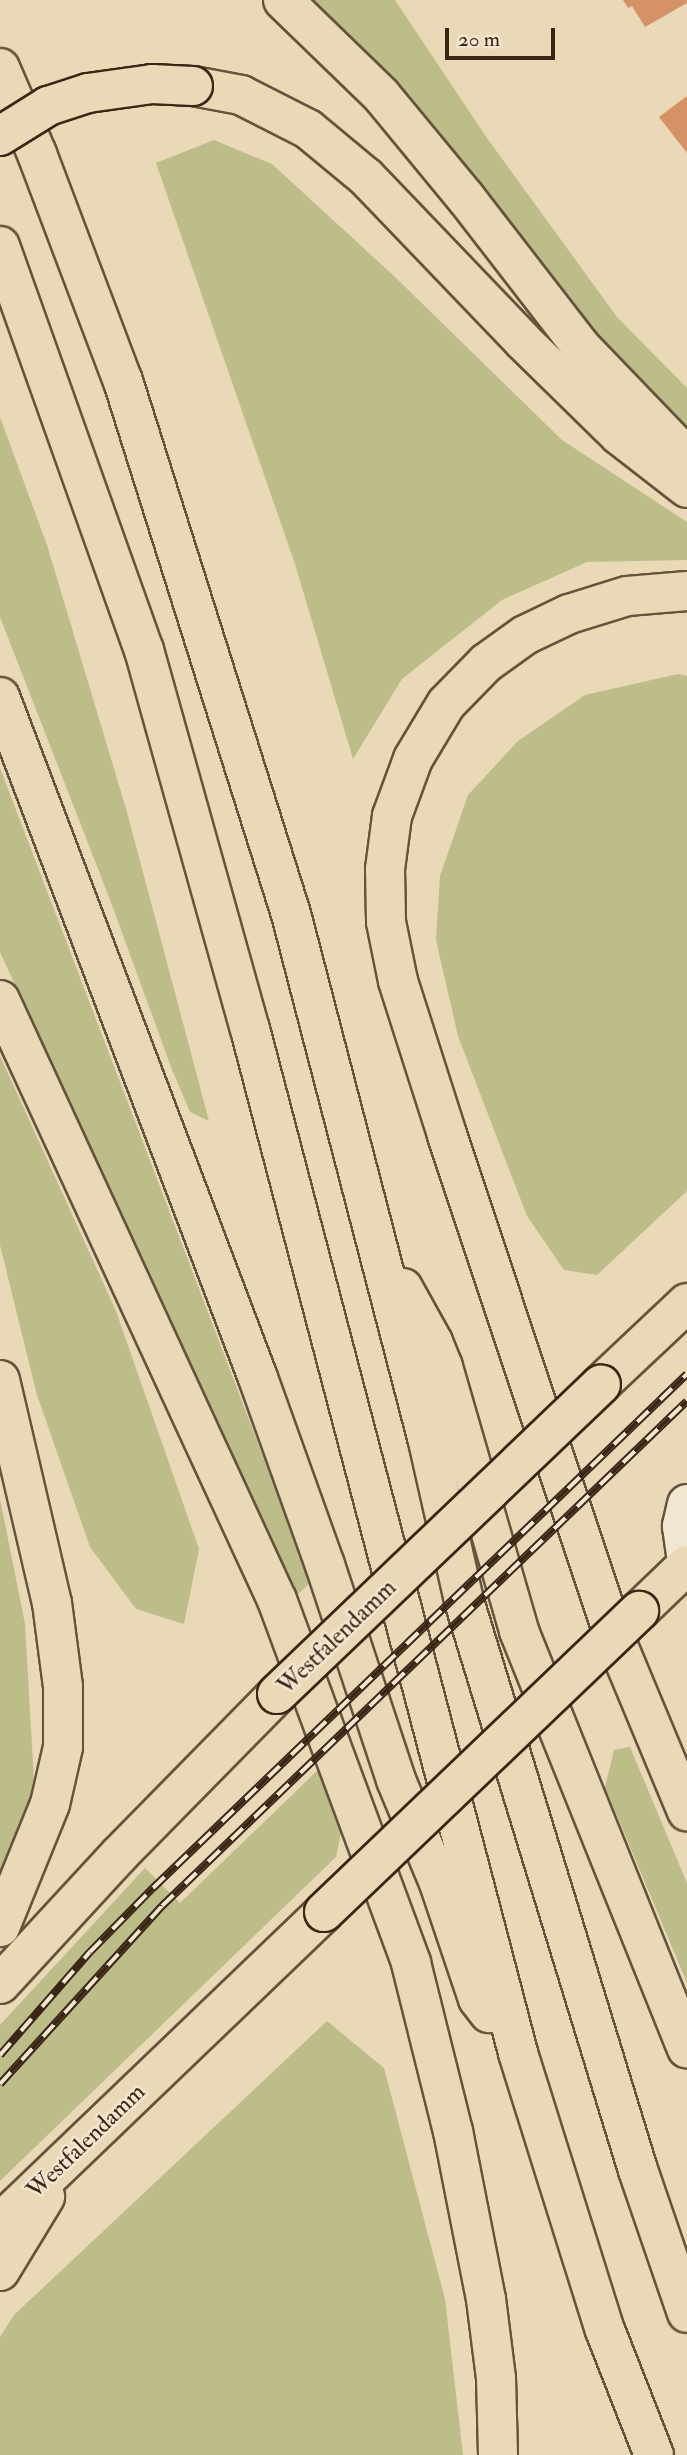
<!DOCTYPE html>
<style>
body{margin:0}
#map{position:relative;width:687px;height:2455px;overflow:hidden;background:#e9d9b6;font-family:"IM FELL Double Pica",serif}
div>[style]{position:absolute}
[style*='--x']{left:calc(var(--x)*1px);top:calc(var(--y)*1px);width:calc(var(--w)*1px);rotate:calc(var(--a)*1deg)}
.green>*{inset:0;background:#bdbd89}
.building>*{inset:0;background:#d59266}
.roads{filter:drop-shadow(2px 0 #66533d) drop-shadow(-2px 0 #66533d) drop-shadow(0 2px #66533d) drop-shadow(0 -2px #66533d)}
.minor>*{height:38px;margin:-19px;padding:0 19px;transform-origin:19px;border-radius:19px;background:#f1e6d0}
.highway>*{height:38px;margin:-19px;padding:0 19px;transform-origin:19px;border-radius:19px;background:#e9d9b6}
.rail>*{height:8px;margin-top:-4px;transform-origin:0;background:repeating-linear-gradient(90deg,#f1e6d0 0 16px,#3b2615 0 32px);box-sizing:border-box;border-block:2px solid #3b2615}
.bridges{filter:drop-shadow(2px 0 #3b2615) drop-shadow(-2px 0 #3b2615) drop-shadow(0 2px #3b2615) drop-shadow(0 -2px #3b2615)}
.highway-bridge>*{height:38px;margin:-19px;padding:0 19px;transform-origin:19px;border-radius:19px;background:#e9d9b6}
span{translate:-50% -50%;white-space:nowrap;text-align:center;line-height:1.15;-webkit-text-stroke:5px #f1e6d0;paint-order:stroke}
.street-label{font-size:24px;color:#3b2615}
.scale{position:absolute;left:445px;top:28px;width:110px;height:32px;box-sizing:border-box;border:4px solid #3b2615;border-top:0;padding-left:9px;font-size:21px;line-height:24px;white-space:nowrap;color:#3b2615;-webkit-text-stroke:5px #f1e6d0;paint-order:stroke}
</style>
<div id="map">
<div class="green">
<div style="clip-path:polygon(310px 0,395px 0,487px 138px,617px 317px,687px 388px,687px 435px,601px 345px,398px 89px)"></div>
<div style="clip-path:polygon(214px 140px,272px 164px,394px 276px,562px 440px,687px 522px,687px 560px,587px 562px,502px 600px,402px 679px,353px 759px,295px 564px,156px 163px)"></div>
<div style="clip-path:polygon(0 417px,47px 545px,127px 812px,209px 1121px,190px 1112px,171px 1067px,109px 897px,0 617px)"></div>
<div style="clip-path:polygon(678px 674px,687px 676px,687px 1191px,597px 1275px,564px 1270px,527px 1216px,458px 1036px,436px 940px,440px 876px,468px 795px,518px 741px,585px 695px)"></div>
<div style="clip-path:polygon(0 768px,311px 1582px,295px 1597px,0 952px)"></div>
<div style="clip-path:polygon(0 1056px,116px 1311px,199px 1549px,184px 1624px,136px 1609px,90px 1547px,37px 1395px,0 1245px)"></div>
<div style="clip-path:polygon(0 1499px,25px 1624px,34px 1781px,10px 1879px,0 1893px)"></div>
<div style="clip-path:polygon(630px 1747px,687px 1883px,687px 1983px,605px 1787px,614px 1750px)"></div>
<div style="clip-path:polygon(319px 1769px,342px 1828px,336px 1857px,0 2181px,0 2025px,145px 1868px,180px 1903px)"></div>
<div style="clip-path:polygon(327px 2021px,384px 2068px,445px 2299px,463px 2455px,0 2455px,0 2337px,14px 2315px)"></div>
</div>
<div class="building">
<div style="clip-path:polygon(623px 0,687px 0,687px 3px,645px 27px,632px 6px,628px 8px)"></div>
<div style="clip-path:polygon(687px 96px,687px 153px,659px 117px)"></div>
</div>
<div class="roads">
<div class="minor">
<div style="--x:687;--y:1504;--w:23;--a:103"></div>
<div style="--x:682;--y:1526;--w:36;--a:82"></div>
</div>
<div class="highway">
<div style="--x:283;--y:0;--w:136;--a:44.1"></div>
<div style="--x:381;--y:95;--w:134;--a:50.5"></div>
<div style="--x:466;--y:198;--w:188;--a:52.3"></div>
<div style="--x:581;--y:347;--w:153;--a:46.1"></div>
<div style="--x:0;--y:68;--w:94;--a:66.7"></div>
<div style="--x:37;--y:154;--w:243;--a:69.3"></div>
<div style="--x:123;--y:381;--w:559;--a:72.51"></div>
<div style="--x:291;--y:914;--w:545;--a:75.43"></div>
<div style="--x:428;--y:1441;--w:164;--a:77.3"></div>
<div style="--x:464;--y:1601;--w:595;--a:73"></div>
<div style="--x:638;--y:2170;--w:151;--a:71.1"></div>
<div style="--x:193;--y:86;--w:49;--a:10.6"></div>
<div style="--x:241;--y:95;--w:75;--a:26.9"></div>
<div style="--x:308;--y:129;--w:75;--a:39.6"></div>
<div style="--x:366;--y:177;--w:227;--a:46.2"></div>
<div style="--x:523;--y:341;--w:134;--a:44.4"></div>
<div style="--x:619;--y:435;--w:86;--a:37.9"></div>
<div style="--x:0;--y:246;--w:429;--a:70.4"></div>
<div style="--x:144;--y:650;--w:394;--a:74.4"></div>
<div style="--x:250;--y:1029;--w:1058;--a:75.33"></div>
<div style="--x:518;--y:2053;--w:290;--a:72.6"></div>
<div style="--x:605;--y:2330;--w:134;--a:68.6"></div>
<div style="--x:687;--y:591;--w:60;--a:175.2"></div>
<div style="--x:627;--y:596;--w:61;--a:162.8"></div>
<div style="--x:569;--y:614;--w:49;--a:154.5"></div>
<div style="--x:525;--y:635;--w:48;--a:144.3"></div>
<div style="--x:486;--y:663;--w:57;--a:134.3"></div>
<div style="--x:446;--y:704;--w:64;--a:121"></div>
<div style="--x:413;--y:759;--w:61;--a:110.2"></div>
<div style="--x:392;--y:816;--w:53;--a:97.5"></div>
<div style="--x:385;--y:869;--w:53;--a:88.9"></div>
<div style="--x:386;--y:922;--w:60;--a:78.5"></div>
<div style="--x:398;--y:981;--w:162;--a:72.3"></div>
<div style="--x:447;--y:1135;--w:528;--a:71.57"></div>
<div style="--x:614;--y:1636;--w:190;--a:67.4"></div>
<div style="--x:0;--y:697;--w:728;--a:69.25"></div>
<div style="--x:258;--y:1378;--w:199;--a:70.3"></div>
<div style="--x:325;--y:1565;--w:226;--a:71.7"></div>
<div style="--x:396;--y:1780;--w:112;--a:67.3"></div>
<div style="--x:439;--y:1883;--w:122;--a:71.4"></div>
<div style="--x:478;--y:1999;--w:18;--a:52"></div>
<div style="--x:0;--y:1000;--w:661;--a:65.22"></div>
<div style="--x:277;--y:1600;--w:387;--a:69.7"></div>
<div style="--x:411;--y:1963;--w:173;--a:76"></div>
<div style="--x:453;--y:2131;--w:171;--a:78.9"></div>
<div style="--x:486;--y:2299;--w:80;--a:82.8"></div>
<div style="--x:496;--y:2378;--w:77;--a:88.5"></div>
<div style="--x:403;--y:1288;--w:62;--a:60.9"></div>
<div style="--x:433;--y:1342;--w:27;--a:68"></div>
<div style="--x:443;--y:1367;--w:275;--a:73.9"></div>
<div style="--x:519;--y:1631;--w:450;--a:68.1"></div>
<div style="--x:0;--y:1380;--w:229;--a:76.9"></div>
<div style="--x:52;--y:1603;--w:84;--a:82.5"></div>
<div style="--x:63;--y:1686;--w:61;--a:90"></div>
<div style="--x:63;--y:1747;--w:58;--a:102.8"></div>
<div style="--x:50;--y:1804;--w:133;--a:112.1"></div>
<div style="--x:601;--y:1384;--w:118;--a:-43.3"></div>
<div style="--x:639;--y:1611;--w:66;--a:-43.8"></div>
<div style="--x:0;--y:1984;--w:177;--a:-47.3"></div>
<div style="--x:120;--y:1854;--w:224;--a:-45.5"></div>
<div style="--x:0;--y:2223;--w:449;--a:-43.8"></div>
<div style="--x:0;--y:2271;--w:87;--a:-58.7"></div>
</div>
</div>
<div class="rail">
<div style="--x:0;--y:2055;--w:137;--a:-48.9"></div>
<div style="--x:90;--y:1952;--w:90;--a:-45.5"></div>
<div style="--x:153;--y:1888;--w:741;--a:-43.91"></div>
<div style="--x:0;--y:2084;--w:241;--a:-47.7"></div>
<div style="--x:162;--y:1906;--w:728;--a:-43.89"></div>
</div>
<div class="bridges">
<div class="highway-bridge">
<div style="--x:0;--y:136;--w:57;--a:-32"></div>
<div style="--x:48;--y:106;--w:42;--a:-18"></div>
<div style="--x:88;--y:93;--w:65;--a:-8"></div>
<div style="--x:152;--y:84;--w:41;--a:2.8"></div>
<div style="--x:277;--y:1694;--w:448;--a:-43.7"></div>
<div style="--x:324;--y:1912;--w:436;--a:-43.7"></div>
</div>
</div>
<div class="street-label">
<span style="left:337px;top:1637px;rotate:-44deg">Westfalendamm</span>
<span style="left:86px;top:2141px;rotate:-44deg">Westfalendamm</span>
</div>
<div class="scale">20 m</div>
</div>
